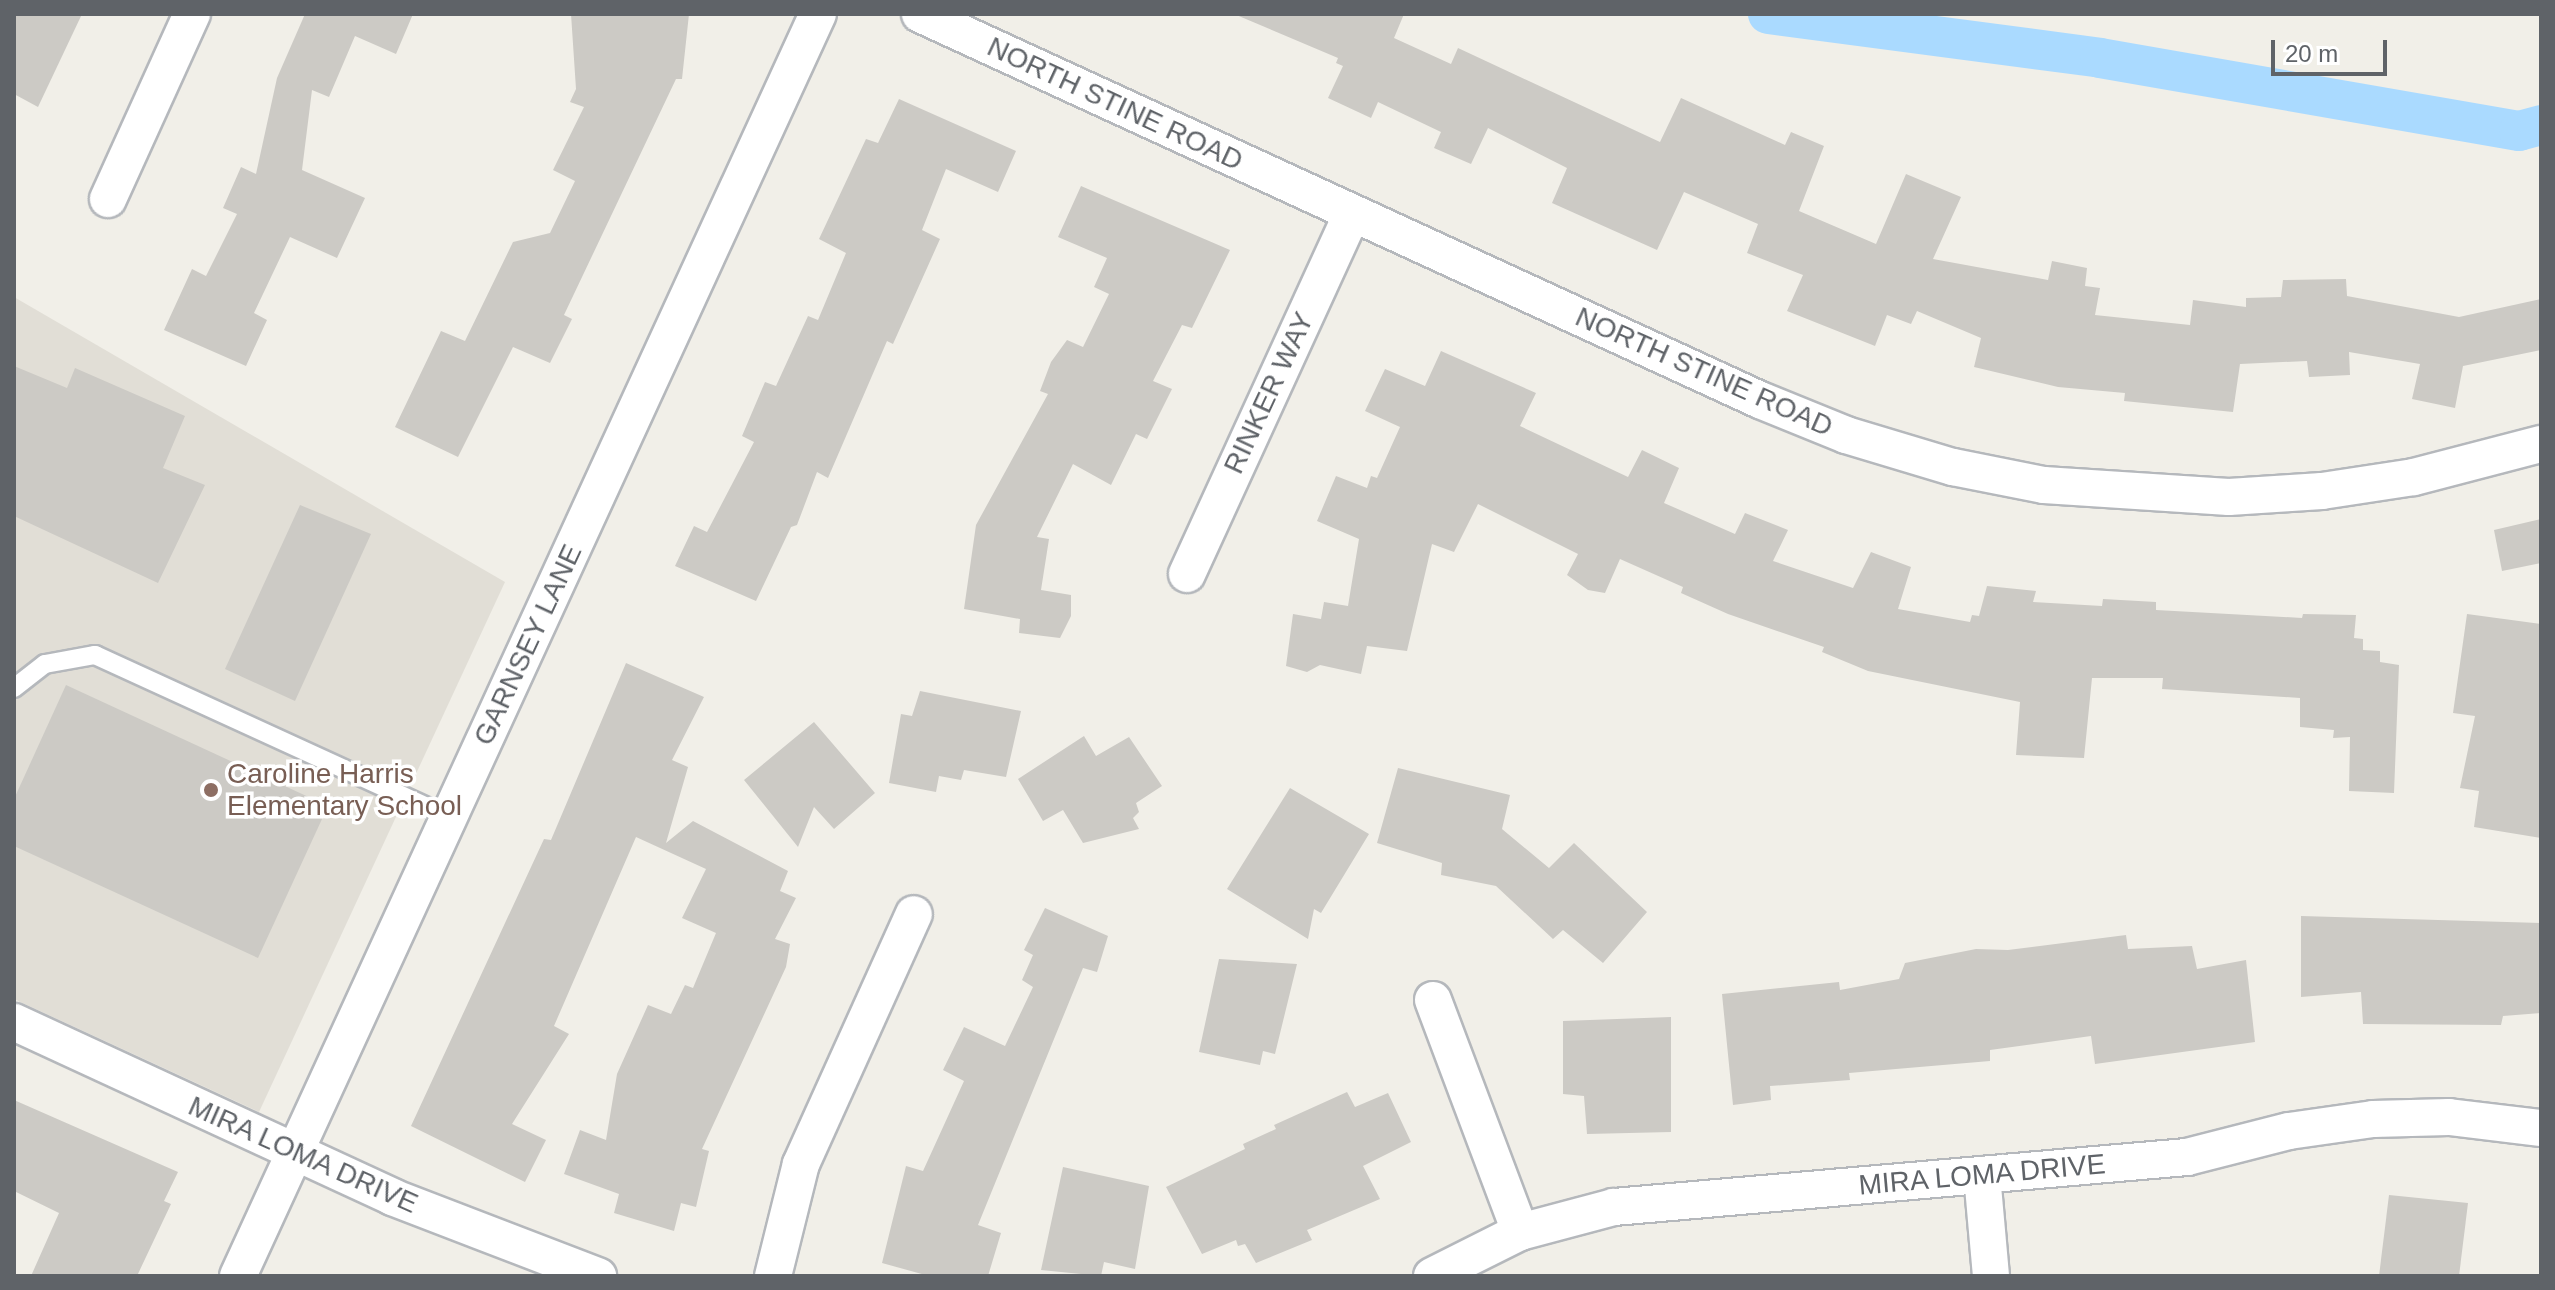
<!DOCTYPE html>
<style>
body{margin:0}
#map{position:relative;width:2555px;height:1290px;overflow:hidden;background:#f1efe8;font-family:Arial,sans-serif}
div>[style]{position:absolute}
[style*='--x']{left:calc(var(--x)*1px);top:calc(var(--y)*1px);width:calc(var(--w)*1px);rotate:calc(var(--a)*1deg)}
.education>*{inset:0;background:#e1ded6}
.canal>*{height:40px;margin:-20px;padding:0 20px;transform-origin:20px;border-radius:20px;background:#aadaff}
.building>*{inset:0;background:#cccac5}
.roads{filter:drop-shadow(2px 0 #b5b8bc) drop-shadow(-2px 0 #b5b8bc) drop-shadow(0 2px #b5b8bc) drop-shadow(0 -2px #b5b8bc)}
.service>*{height:18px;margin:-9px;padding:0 9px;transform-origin:9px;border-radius:9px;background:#fff}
.minor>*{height:36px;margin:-18px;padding:0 18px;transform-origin:18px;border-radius:18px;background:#fff}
.dots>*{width:22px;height:22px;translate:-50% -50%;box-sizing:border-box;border:4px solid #fff;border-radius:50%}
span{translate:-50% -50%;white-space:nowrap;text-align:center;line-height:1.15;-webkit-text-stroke:7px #fff;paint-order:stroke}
.street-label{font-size:28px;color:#5f6368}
.education-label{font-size:28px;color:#785e54}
.left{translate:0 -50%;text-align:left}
.frame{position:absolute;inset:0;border:16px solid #5f6368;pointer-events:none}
.scale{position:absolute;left:2271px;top:40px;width:116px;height:36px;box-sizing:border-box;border:4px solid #5f6368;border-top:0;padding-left:10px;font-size:24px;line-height:28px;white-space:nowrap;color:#5f6368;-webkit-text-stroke:6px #fff;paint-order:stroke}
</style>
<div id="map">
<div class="education">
<div style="clip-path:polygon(14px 297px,505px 582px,259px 1112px,14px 999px)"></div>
</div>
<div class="canal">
<div style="--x:1768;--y:14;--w:335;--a:7.5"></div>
<div style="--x:2100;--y:58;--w:425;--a:9.9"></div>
<div style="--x:2519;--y:131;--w:23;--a:-15"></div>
</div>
<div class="building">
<div style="clip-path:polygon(14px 14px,82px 14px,38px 107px,14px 94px)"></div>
<div style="clip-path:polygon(305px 14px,413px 14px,396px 54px,355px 36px,329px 97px,312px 90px,302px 170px,365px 198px,337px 258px,290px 237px,254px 313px,267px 320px,246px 366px,164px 330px,192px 269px,206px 276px,237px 214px,223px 208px,241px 167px,256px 174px,277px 78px)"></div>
<div style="clip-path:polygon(571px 14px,689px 14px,682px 79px,676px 79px,564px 315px,572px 319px,550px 363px,513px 347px,458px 457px,395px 427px,441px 331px,465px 341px,513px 242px,550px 233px,575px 181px,553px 170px,584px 107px,570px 102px,576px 89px)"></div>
<div style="clip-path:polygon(1234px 14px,1404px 14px,1394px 38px,1451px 64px,1458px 48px,1660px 142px,1681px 98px,1785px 145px,1791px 132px,1824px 146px,1799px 211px,1876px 244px,1906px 174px,1961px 197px,1933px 259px,2048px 280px,2052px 261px,2087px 268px,2085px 286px,2100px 288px,2095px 315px,2190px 325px,2193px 300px,2246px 307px,2246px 298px,2281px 297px,2283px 280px,2346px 279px,2347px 296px,2459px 317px,2541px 299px,2541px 350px,2463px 366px,2455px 408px,2412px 399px,2420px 364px,2349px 352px,2350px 375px,2309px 377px,2307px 361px,2240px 364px,2233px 412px,2124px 401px,2125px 393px,2058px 387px,1974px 367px,1981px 338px,1917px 311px,1911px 324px,1887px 315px,1875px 346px,1787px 311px,1803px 275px,1747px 253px,1758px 224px,1684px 192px,1657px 250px,1552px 203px,1567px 168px,1488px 128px,1471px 164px,1434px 148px,1441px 132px,1378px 102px,1371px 118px,1328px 98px,1343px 66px,1336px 63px,1338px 58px)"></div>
<div style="clip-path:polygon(899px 99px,1016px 151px,998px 192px,946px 169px,922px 230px,940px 239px,893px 344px,887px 341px,828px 478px,817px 472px,797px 525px,791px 527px,756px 601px,675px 566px,694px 526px,707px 532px,754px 442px,742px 436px,765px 382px,776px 386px,808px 316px,818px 320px,846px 253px,819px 239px,866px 139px,878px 143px)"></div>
<div style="clip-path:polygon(1081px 186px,1230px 250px,1192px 328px,1182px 325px,1153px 381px,1172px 389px,1147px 439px,1136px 434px,1111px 485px,1073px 464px,1037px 537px,1049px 539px,1041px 590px,1071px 595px,1071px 616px,1060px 638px,1019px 633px,1020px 619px,964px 609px,976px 525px,1048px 394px,1040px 391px,1051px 362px,1067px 340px,1083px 347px,1109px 294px,1094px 287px,1107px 258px,1058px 237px)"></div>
<div style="clip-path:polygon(1441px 351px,1536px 393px,1520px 426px,1628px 477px,1642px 450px,1679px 468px,1664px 503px,1735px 534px,1745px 513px,1788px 530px,1773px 561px,1853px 588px,1871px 552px,1911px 567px,1898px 609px,1970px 622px,1972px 615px,1979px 616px,1987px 586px,2036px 591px,2033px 602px,2102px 606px,2103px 599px,2156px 602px,2156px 610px,2302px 618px,2303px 614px,2356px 615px,2354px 638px,2363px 639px,2363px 650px,2380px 651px,2380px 662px,2399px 665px,2394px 793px,2349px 791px,2350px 737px,2333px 738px,2334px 730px,2300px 727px,2300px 698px,2162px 689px,2163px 678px,2092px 678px,2084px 758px,2016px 755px,2020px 702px,1868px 671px,1822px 652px,1824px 647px,1728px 614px,1681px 593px,1683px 587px,1620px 559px,1605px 593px,1588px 590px,1567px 575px,1578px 554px,1478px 504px,1454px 552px,1432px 544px,1407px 651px,1367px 646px,1361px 674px,1320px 665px,1307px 672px,1286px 666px,1293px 614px,1321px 619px,1324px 602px,1348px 606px,1359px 539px,1317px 521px,1336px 476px,1367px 488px,1371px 476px,1377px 478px,1400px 427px,1365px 411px,1385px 369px,1425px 386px)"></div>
<div style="clip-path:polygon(14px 366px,67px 388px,75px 368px,185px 416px,163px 468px,205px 485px,158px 583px,14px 516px)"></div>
<div style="clip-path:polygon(300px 505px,371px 534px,295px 701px,225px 669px)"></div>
<div style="clip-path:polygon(2541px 519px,2541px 563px,2502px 571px,2494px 530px)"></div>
<div style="clip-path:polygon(2467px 614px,2541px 624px,2541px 838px,2474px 827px,2479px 791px,2460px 788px,2475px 716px,2453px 713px)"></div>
<div style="clip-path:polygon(626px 663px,704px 697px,672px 760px,688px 767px,666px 843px,693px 821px,788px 871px,780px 891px,796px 898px,775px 939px,790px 944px,786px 967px,702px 1149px,709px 1151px,696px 1207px,681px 1203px,674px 1231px,614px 1213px,619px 1194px,564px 1174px,580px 1130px,606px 1140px,617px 1074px,648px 1005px,671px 1014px,685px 985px,693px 988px,716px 933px,682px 918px,706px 869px,636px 837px,554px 1026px,569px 1034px,512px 1124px,546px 1140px,525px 1182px,411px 1126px,544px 839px,551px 840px)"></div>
<div style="clip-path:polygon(66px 685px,328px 806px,258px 958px,14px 846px,14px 799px)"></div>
<div style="clip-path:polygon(920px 691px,1021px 711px,1006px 777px,964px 770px,961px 780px,939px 776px,936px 792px,889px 783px,901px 714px,912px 716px)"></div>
<div style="clip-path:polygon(814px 722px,875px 793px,834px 829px,814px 807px,798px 847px,744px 780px)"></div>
<div style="clip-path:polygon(1084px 736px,1096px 756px,1129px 737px,1162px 786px,1136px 803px,1139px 812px,1133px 818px,1139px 829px,1083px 843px,1063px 810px,1043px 821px,1018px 779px)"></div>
<div style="clip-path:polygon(1398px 768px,1510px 795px,1502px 829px,1549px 868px,1574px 843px,1647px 912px,1603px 963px,1563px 930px,1553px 939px,1496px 886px,1441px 875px,1442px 863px,1377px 843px)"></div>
<div style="clip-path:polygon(1290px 788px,1369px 834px,1321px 913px,1314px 909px,1308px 939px,1227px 889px)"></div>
<div style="clip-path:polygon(1045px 908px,1108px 936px,1097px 972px,1083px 968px,978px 1225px,1001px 1233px,988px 1276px,929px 1276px,882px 1263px,906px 1166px,923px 1171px,964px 1081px,943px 1070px,964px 1027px,1005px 1046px,1033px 987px,1022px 980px,1033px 955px,1024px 950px)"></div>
<div style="clip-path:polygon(2301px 916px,2541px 923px,2541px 1013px,2503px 1016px,2501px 1025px,2363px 1024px,2361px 992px,2301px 997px)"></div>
<div style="clip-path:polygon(2126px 935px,2128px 949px,2192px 946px,2197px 969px,2246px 960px,2255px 1042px,2095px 1064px,2091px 1036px,1990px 1050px,1990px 1061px,1849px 1073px,1850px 1080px,1770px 1086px,1771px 1100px,1733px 1105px,1722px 994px,1839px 982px,1840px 990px,1899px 979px,1905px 963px,1976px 949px,2008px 950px)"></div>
<div style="clip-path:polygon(1219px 959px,1297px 964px,1275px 1054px,1263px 1051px,1260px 1065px,1199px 1052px)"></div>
<div style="clip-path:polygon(1671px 1017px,1671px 1132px,1587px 1134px,1584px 1096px,1563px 1094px,1563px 1021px)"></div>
<div style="clip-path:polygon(1347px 1092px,1355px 1107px,1388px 1093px,1411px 1142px,1363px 1166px,1380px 1199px,1307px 1230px,1312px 1240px,1256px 1263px,1245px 1244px,1238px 1246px,1236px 1240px,1202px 1254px,1166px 1187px,1245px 1149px,1243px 1144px,1276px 1129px,1274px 1125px)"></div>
<div style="clip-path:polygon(14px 1100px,178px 1172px,164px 1201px,171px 1204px,137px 1276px,31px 1276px,59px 1213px,14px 1191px)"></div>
<div style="clip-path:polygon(1063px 1167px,1149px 1186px,1135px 1269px,1104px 1262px,1101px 1276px,1041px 1270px)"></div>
<div style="clip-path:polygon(2389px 1195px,2468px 1203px,2459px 1276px,2379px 1276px)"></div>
</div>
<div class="roads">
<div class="service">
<div style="--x:14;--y:688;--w:39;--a:-38"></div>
<div style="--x:45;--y:664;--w:51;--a:-10.2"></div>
<div style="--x:95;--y:655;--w:389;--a:24.6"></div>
</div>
<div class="minor">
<div style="--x:920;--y:14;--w:924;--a:24.68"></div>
<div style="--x:1760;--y:400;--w:93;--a:22.1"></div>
<div style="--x:1846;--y:435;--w:112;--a:16.7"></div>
<div style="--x:1953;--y:467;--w:93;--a:11.2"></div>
<div style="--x:2044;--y:485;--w:185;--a:3.7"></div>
<div style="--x:2229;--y:497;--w:93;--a:-3.7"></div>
<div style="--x:2322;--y:491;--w:93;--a:-8.7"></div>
<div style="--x:2414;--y:477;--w:131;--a:-14.6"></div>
<div style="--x:108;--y:199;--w:203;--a:-65.6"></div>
<div style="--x:1187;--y:574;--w:397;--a:-65.4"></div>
<div style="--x:1433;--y:1000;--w:248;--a:69.4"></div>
<div style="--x:14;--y:1022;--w:417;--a:24.8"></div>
<div style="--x:392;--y:1197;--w:221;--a:21"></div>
<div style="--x:1982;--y:1175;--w:101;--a:84.9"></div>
<div style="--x:238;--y:1276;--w:1389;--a:-65.32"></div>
<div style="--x:773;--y:1276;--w:115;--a:-76"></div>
<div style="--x:801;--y:1164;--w:274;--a:-65.7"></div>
<div style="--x:1432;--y:1276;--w:98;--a:-26.6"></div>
<div style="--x:1520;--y:1232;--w:97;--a:-14.9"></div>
<div style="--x:1614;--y:1207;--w:575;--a:-4.99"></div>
<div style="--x:2187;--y:1157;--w:105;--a:-14.3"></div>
<div style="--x:2289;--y:1131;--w:85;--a:-8.1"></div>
<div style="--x:2373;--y:1119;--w:76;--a:-1.5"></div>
<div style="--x:2449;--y:1117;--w:93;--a:6.8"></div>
</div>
</div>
<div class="dots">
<div style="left:211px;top:790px;background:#8d6e63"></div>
</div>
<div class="street-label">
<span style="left:1115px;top:104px;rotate:25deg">NORTH STINE ROAD</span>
<span style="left:1704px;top:372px;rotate:24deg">NORTH STINE ROAD</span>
<span style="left:1269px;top:393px;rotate:-65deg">RINKER WAY</span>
<span style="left:528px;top:645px;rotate:-65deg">GARNSEY LANE</span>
<span style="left:303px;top:1155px;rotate:24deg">MIRA LOMA DRIVE</span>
<span style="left:1982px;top:1175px;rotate:-5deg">MIRA LOMA DRIVE</span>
</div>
<div class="education-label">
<span class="left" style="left:227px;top:790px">Caroline Harris<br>Elementary School</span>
</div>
<div class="frame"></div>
<div class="scale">20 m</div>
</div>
